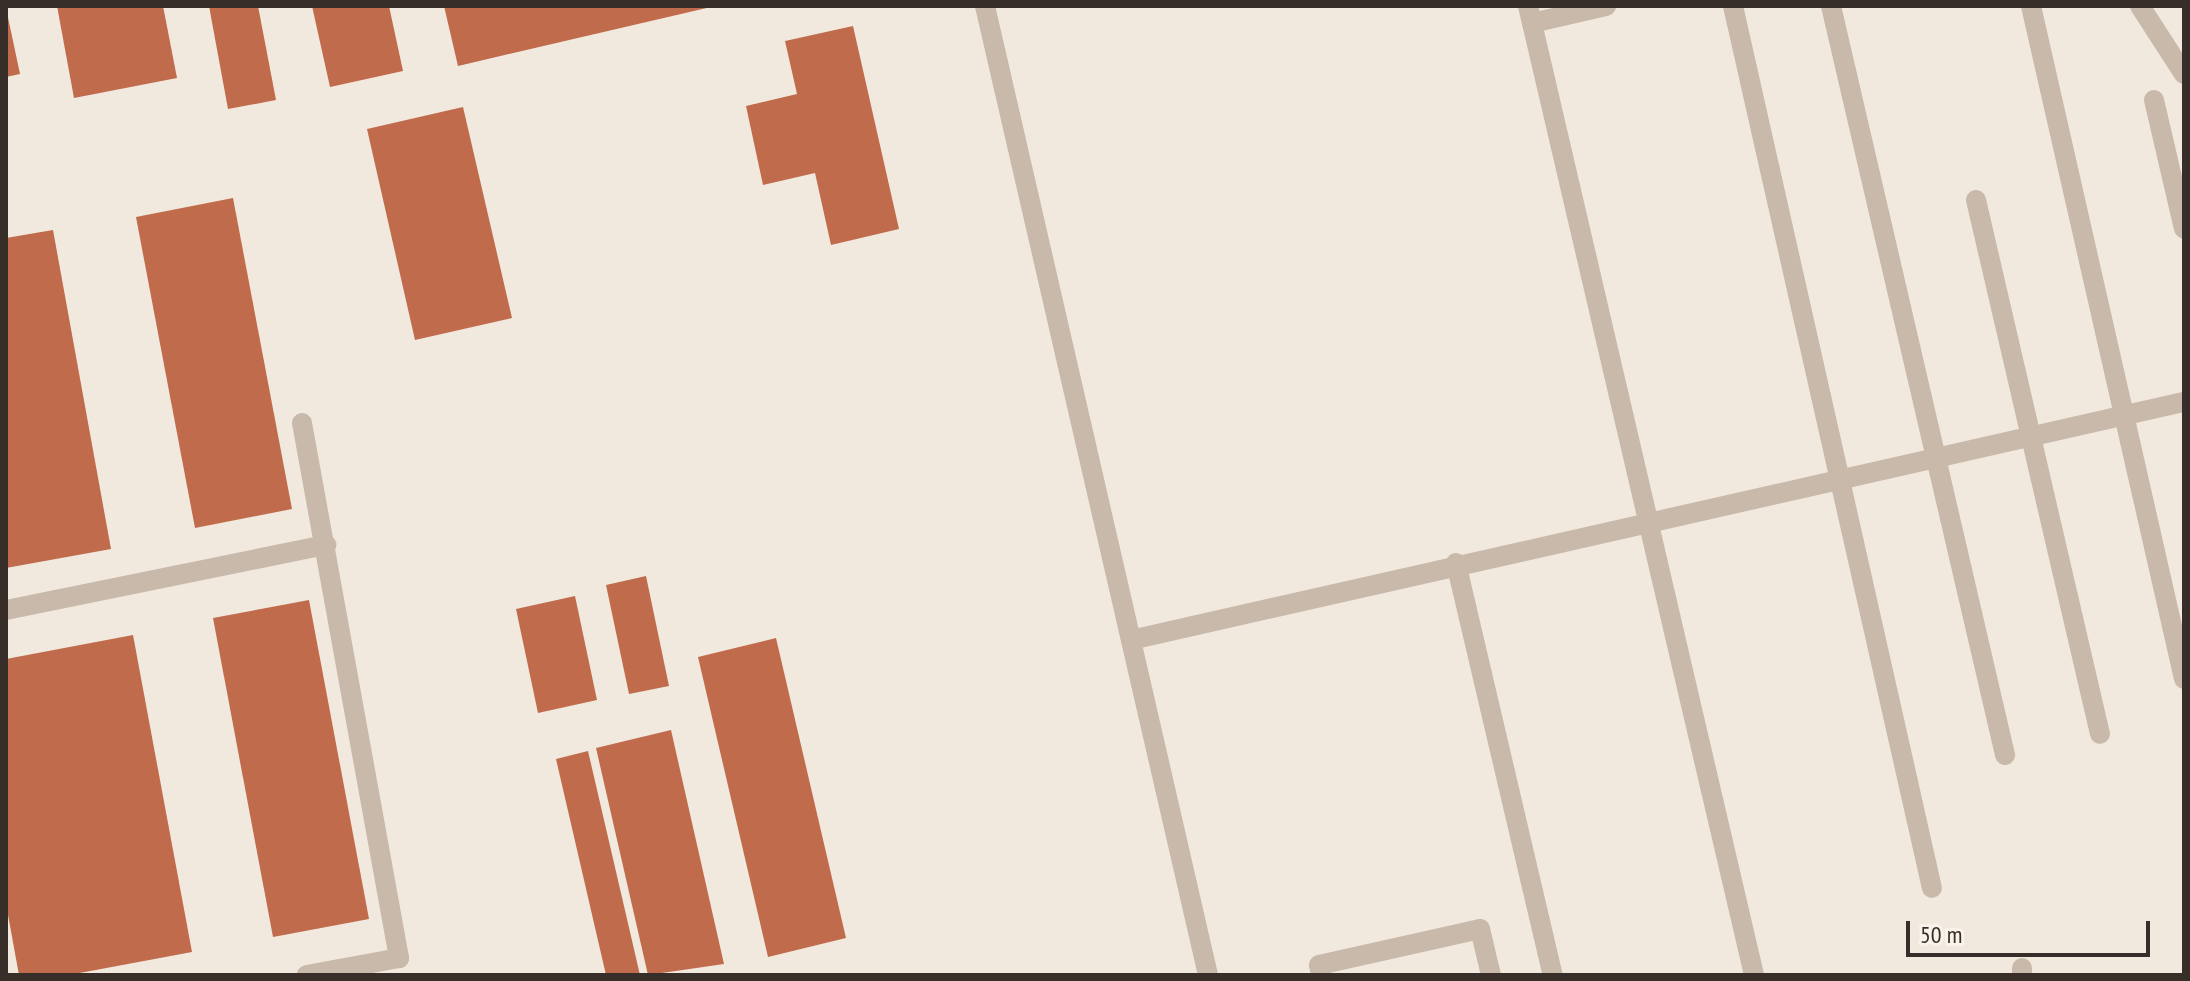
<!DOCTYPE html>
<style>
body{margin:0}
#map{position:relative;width:2190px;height:981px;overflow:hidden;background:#f1e9de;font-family:"PT Sans Narrow",sans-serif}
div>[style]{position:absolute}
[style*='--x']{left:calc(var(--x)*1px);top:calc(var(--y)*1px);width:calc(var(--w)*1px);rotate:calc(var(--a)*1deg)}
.building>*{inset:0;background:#c16b4d}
.minor>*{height:20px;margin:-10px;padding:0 10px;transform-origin:10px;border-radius:10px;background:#c9b9aa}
span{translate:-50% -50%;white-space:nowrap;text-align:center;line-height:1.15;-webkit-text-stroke:6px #f9f3ea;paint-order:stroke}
.frame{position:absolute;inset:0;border:8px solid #372e29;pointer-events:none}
.scale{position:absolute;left:1906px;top:921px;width:244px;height:36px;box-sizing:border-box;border:4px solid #372e29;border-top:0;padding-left:10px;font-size:24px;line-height:28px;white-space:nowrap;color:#372e29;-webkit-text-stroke:6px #f9f3ea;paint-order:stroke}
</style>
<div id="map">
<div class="building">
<div style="clip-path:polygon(57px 6px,163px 6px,177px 78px,74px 98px)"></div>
<div style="clip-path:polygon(209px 6px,258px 6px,276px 100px,228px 109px)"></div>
<div style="clip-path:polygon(312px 6px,389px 6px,403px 71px,330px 87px)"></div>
<div style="clip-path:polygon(444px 6px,711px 6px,711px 7px,458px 66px)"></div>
<div style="clip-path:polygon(6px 8px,20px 74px,6px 77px)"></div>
<div style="clip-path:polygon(853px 26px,899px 229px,831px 245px,815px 173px,763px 185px,746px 106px,797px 94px,785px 41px)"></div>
<div style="clip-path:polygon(463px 107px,512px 318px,415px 340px,367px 129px)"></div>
<div style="clip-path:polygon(233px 198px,292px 509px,195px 528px,136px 217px)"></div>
<div style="clip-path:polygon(53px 230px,111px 549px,6px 568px,6px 238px)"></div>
<div style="clip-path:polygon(646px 576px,669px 686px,629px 694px,606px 585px)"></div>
<div style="clip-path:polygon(575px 596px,597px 700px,538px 713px,516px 609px)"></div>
<div style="clip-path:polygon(309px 600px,369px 919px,273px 937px,213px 618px)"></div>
<div style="clip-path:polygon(133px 635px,192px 952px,69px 975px,19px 975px,6px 904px,6px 659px)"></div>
<div style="clip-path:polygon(776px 638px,846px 938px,768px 957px,698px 657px)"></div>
<div style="clip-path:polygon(671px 730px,724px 964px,648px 975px,596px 748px)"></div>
<div style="clip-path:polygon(588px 751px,640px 975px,606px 975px,556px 759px)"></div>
</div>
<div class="minor">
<div style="--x:985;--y:6;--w:994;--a:77.04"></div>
<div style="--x:1528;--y:6;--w:995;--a:76.87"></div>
<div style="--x:1733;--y:6;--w:904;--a:77.29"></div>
<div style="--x:1831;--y:6;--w:769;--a:76.92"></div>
<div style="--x:2031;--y:6;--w:690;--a:77.19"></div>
<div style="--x:2140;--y:6;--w:81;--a:57.1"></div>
<div style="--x:1532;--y:23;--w:76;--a:-12.9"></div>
<div style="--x:2154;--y:100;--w:132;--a:76.9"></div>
<div style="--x:1976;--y:200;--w:548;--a:76.93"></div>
<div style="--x:302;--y:423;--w:544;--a:79.72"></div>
<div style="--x:399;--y:958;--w:94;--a:169.5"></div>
<div style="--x:1456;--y:563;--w:423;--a:76.8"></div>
<div style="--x:6;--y:610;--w:327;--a:-11.5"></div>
<div style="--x:1131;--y:640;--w:1080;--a:-12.74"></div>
<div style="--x:2022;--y:968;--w:7;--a:90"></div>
<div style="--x:1321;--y:975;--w:10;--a:-101"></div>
<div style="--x:1319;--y:965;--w:165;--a:-12.6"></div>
<div style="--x:1480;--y:929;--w:47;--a:76.6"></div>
</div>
<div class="frame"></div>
<div class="scale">50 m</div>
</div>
